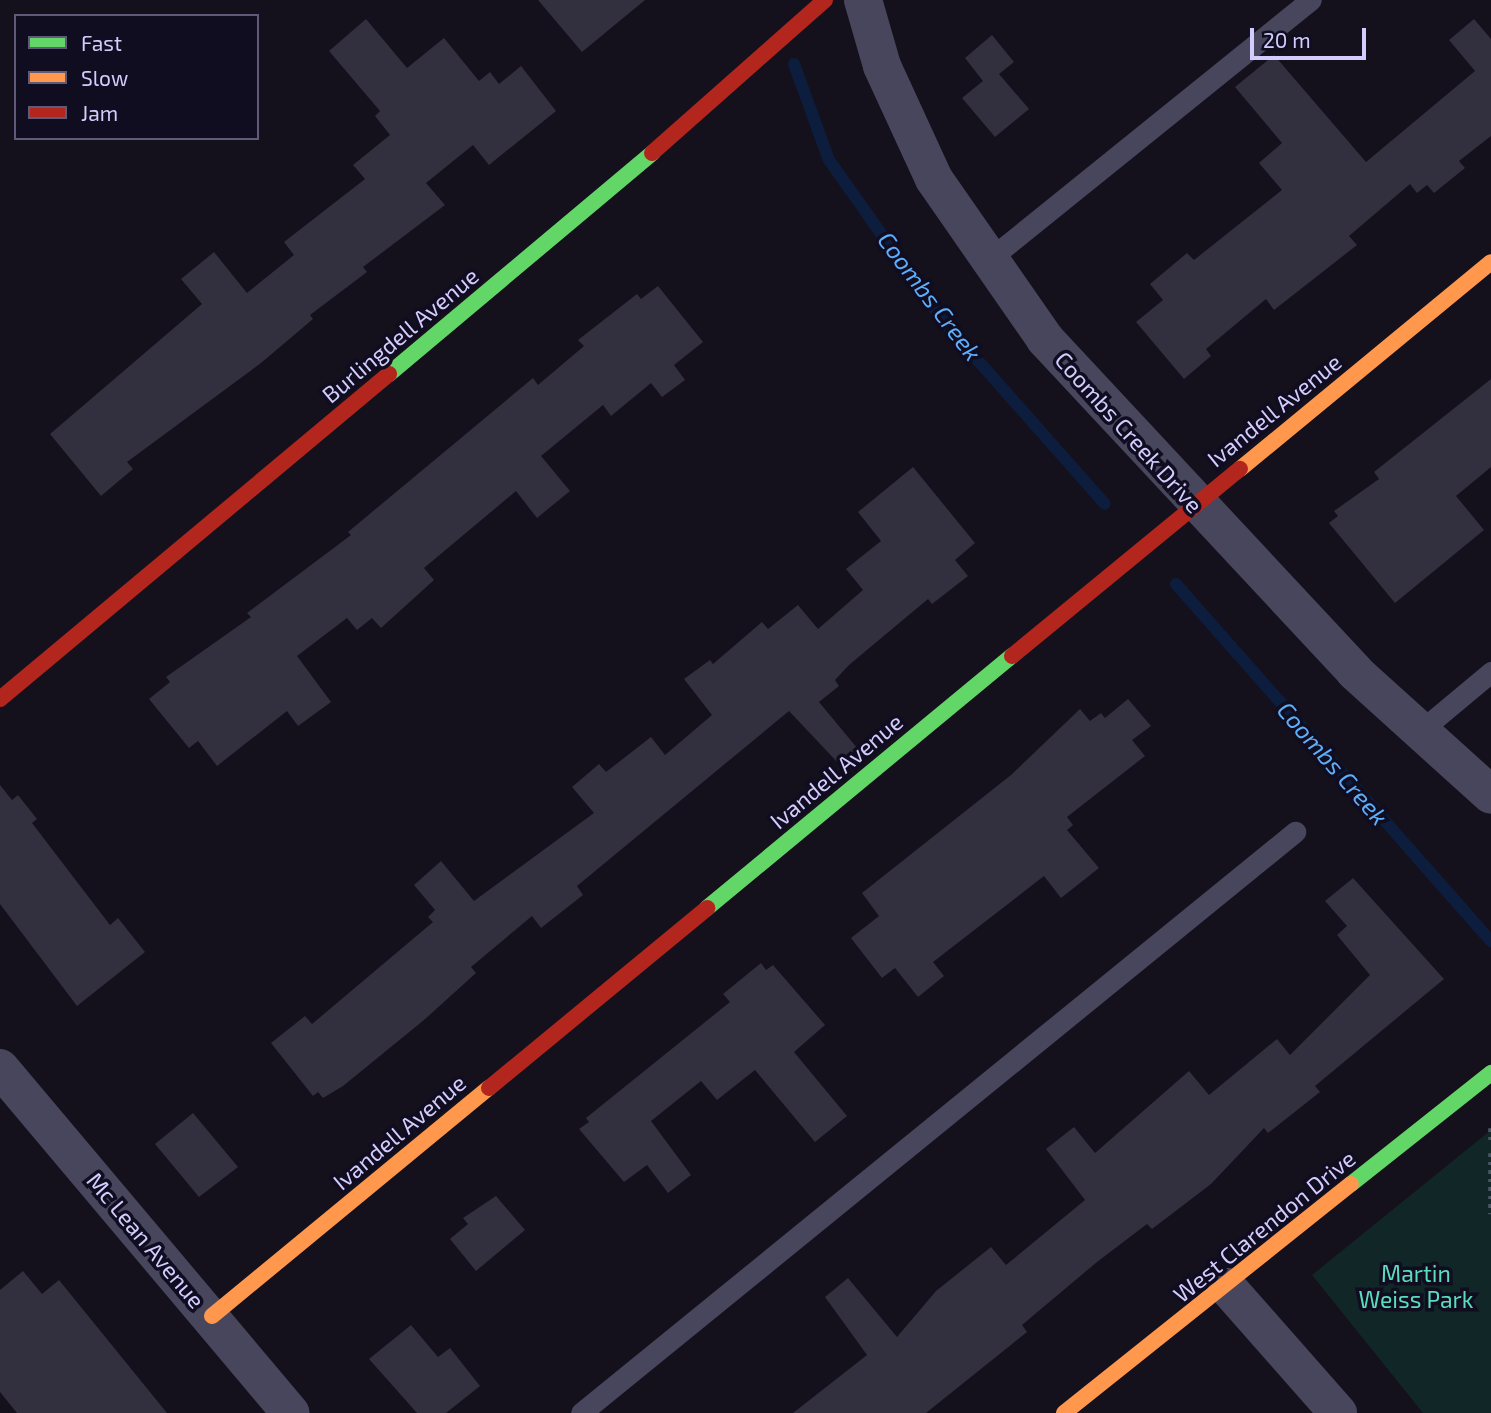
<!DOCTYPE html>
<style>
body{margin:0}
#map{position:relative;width:1491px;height:1413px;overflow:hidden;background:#14111c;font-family:"Exo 2",sans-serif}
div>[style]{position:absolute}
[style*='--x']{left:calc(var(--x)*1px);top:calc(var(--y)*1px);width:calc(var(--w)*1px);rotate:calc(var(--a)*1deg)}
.green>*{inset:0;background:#112627}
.stream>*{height:12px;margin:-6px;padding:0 6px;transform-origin:6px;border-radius:6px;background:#0d1d3d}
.building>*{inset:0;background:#322f3e}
.path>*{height:4.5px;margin-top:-2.25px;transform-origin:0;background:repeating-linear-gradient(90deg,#4a5866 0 3.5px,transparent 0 8.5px)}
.lane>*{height:21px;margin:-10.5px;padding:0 10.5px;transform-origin:10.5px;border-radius:10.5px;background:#48465d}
.street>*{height:38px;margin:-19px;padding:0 19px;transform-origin:19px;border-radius:19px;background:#48465d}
.fast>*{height:16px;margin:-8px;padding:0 8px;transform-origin:8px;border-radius:8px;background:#63d668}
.slow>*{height:16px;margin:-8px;padding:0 8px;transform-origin:8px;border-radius:8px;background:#ff974d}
.jam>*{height:16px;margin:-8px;padding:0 8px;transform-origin:8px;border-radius:8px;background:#b3261e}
span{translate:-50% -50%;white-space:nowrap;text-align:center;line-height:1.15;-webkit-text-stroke:7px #110d20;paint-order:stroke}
.street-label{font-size:23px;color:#d3cdfe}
.park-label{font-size:23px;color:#5bdcbe}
.water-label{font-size:24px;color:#5eaffb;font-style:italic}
.legend{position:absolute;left:14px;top:14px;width:245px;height:126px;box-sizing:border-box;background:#110d20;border:2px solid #5f5a79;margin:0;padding:9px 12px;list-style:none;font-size:21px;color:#d3cdfe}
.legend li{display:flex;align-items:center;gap:14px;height:35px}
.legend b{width:35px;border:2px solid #5f5a79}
.scale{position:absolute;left:1250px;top:28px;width:116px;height:32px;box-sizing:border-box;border:4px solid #d3cdfe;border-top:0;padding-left:9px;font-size:21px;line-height:24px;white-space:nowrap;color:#d3cdfe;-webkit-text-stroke:5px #110d20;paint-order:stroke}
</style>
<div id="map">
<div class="green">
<div style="clip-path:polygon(1491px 1130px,1491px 1413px,1423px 1413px,1312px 1275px)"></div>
</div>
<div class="stream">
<div style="--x:794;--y:64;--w:102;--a:70"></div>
<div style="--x:829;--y:160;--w:197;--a:54.7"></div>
<div style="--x:943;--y:321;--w:244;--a:48.5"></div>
<div style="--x:1176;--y:584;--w:476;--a:48.6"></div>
</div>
<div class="building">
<div style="clip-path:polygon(538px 0,645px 0,582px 52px)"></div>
<div style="clip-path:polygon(366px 19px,407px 68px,444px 38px,479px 81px,490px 72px,499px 84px,521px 66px,556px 111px,489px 165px,473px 145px,426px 183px,445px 205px,363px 267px,367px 272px,310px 315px,313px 319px,261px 363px,127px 462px,133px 469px,101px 496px,50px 434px,202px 304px,181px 279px,214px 252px,247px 293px,294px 255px,284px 242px,365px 179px,353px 165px,390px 135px,375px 116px,380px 111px,329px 51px)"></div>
<div style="clip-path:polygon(1474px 19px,1491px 39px,1491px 136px,1459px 161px,1465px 168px,1434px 193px,1427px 185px,1417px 193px,1410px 184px,1349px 236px,1357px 245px,1274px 310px,1266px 299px,1206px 349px,1211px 356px,1184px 379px,1136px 322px,1163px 300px,1150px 284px,1187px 253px,1194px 260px,1282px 190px,1259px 163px,1282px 143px,1235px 87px,1274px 55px,1366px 162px,1475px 71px,1449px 40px)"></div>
<div style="clip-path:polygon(992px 35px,1014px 62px,999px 74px,1029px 109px,995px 137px,962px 98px,983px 81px,965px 58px)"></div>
<div style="clip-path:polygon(658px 286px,703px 342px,674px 365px,685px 380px,662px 397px,651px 383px,611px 416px,603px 405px,541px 456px,570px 491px,537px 518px,516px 491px,424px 568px,434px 580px,381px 628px,372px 618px,357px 630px,347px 618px,297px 656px,331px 702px,298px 726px,287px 711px,217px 766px,198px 741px,189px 748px,149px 699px,170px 682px,166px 677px,251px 617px,247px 613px,351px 535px,348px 532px,533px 378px,538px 385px,584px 346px,578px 340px,637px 294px,641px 299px)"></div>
<div style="clip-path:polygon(1491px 379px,1491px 467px,1456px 496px,1484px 530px,1395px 603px,1329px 523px,1338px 516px,1334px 511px,1379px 479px,1374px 472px)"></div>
<div style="clip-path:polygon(913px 467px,975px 543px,955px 560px,968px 576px,932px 604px,928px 599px,849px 665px,835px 680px,839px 686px,819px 702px,858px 749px,840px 765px,789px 711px,577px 886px,583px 895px,541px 928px,532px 916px,471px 967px,476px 973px,424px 1020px,343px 1086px,323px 1098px,318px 1092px,313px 1096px,271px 1043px,305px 1016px,312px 1024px,433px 922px,428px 917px,435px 910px,414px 885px,441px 861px,474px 901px,594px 813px,572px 787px,599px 764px,606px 772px,651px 737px,665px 755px,712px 715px,684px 679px,710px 660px,713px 664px,762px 622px,768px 629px,798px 605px,818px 629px,863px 590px,846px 569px,881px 541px,858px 512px)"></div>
<div style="clip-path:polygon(1128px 699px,1151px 726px,1132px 740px,1145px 756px,1067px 817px,1073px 825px,1067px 830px,1099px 868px,1061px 898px,1044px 876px,933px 962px,944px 976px,918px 997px,895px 968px,882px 978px,851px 938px,879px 916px,862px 893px,1011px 775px,1080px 709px,1090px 721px,1101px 713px,1105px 718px)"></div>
<div style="clip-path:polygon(0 785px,12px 800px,18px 795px,37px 819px,32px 823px,110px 925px,118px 918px,145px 952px,77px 1006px,0 904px)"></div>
<div style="clip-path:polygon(1353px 878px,1444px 979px,1315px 1086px,1320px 1092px,1268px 1133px,1264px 1128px,1211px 1184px,1152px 1229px,1147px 1224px,1097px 1262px,1022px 1325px,1027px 1332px,926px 1413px,793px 1413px,867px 1355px,825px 1297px,848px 1278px,897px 1337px,936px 1291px,991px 1247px,1006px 1265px,1085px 1200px,1046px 1149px,1074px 1127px,1095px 1153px,1189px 1071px,1209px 1095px,1277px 1039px,1290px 1055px,1370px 975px,1337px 935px,1347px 926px,1325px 901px)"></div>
<div style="clip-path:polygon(761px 963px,766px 970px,773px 965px,825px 1025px,794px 1052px,847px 1116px,815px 1142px,755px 1070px,717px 1100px,701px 1081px,651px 1121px,691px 1175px,668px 1193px,647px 1165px,624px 1182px,579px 1129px,589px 1122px,586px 1118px,730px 1002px,723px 994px)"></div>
<div style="clip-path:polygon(193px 1113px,238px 1167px,199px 1197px,155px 1144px)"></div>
<div style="clip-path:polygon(496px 1196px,525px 1230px,476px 1271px,450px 1239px,468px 1224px,463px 1218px)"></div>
<div style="clip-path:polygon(23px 1271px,42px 1294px,59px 1280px,167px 1413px,17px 1413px,0 1392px,0 1290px)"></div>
<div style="clip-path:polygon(411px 1325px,438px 1357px,450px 1348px,480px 1386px,446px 1413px,417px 1413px,369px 1359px)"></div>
</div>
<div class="path">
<div style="--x:1491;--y:1128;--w:13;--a:90"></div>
<div style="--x:1491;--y:1153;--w:61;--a:90"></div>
</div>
<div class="lane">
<div style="--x:987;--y:261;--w:416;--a:-38.9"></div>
<div style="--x:1419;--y:732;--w:94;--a:-39.8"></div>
<div style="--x:581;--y:1413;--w:921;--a:-39.14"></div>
</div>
<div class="street">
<div style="--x:863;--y:0;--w:69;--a:73.9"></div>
<div style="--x:882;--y:66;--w:124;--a:65.3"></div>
<div style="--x:934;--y:179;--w:195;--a:55.2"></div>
<div style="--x:1045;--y:339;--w:455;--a:47"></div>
<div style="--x:1355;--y:672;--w:183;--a:42.1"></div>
<div style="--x:0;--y:1068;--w:451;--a:49.9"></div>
<div style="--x:1227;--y:1287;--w:168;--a:48.6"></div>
</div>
<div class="fast">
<div style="--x:389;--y:374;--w:344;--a:-40"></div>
<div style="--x:707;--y:908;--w:396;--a:-39.6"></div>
<div style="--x:1351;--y:1184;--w:179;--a:-38.4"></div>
</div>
<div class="slow">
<div style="--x:1240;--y:469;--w:325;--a:-39.5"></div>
<div style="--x:212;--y:1316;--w:359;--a:-39.5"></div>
<div style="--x:1064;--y:1413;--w:367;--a:-38.6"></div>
</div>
<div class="jam">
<div style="--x:652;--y:153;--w:231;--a:-41.5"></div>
<div style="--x:1012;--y:656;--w:295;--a:-39.4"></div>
<div style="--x:0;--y:699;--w:507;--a:-39.88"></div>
<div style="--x:489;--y:1088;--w:283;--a:-39.5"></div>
</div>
<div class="street-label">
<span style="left:400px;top:335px;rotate:-40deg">Burlingdell Avenue</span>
<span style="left:1274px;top:410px;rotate:-39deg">Ivandell Avenue</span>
<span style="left:1129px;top:432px;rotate:48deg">Coombs Creek Drive</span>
<span style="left:836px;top:771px;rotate:-40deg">Ivandell Avenue</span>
<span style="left:399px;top:1132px;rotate:-40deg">Ivandell Avenue</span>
<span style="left:1264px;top:1226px;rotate:-39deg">West Clarendon Drive</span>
<span style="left:146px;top:1240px;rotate:50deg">Mc Lean Avenue</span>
</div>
<div class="park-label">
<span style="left:1416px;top:1286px">Martin<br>Weiss Park</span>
</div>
<div class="water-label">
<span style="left:930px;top:296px;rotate:53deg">Coombs Creek</span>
<span style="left:1333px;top:763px;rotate:49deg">Coombs Creek</span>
</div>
<ul class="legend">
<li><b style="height:9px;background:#63d668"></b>Fast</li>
<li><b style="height:9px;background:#ff974d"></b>Slow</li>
<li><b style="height:9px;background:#b3261e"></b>Jam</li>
</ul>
<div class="scale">20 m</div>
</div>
